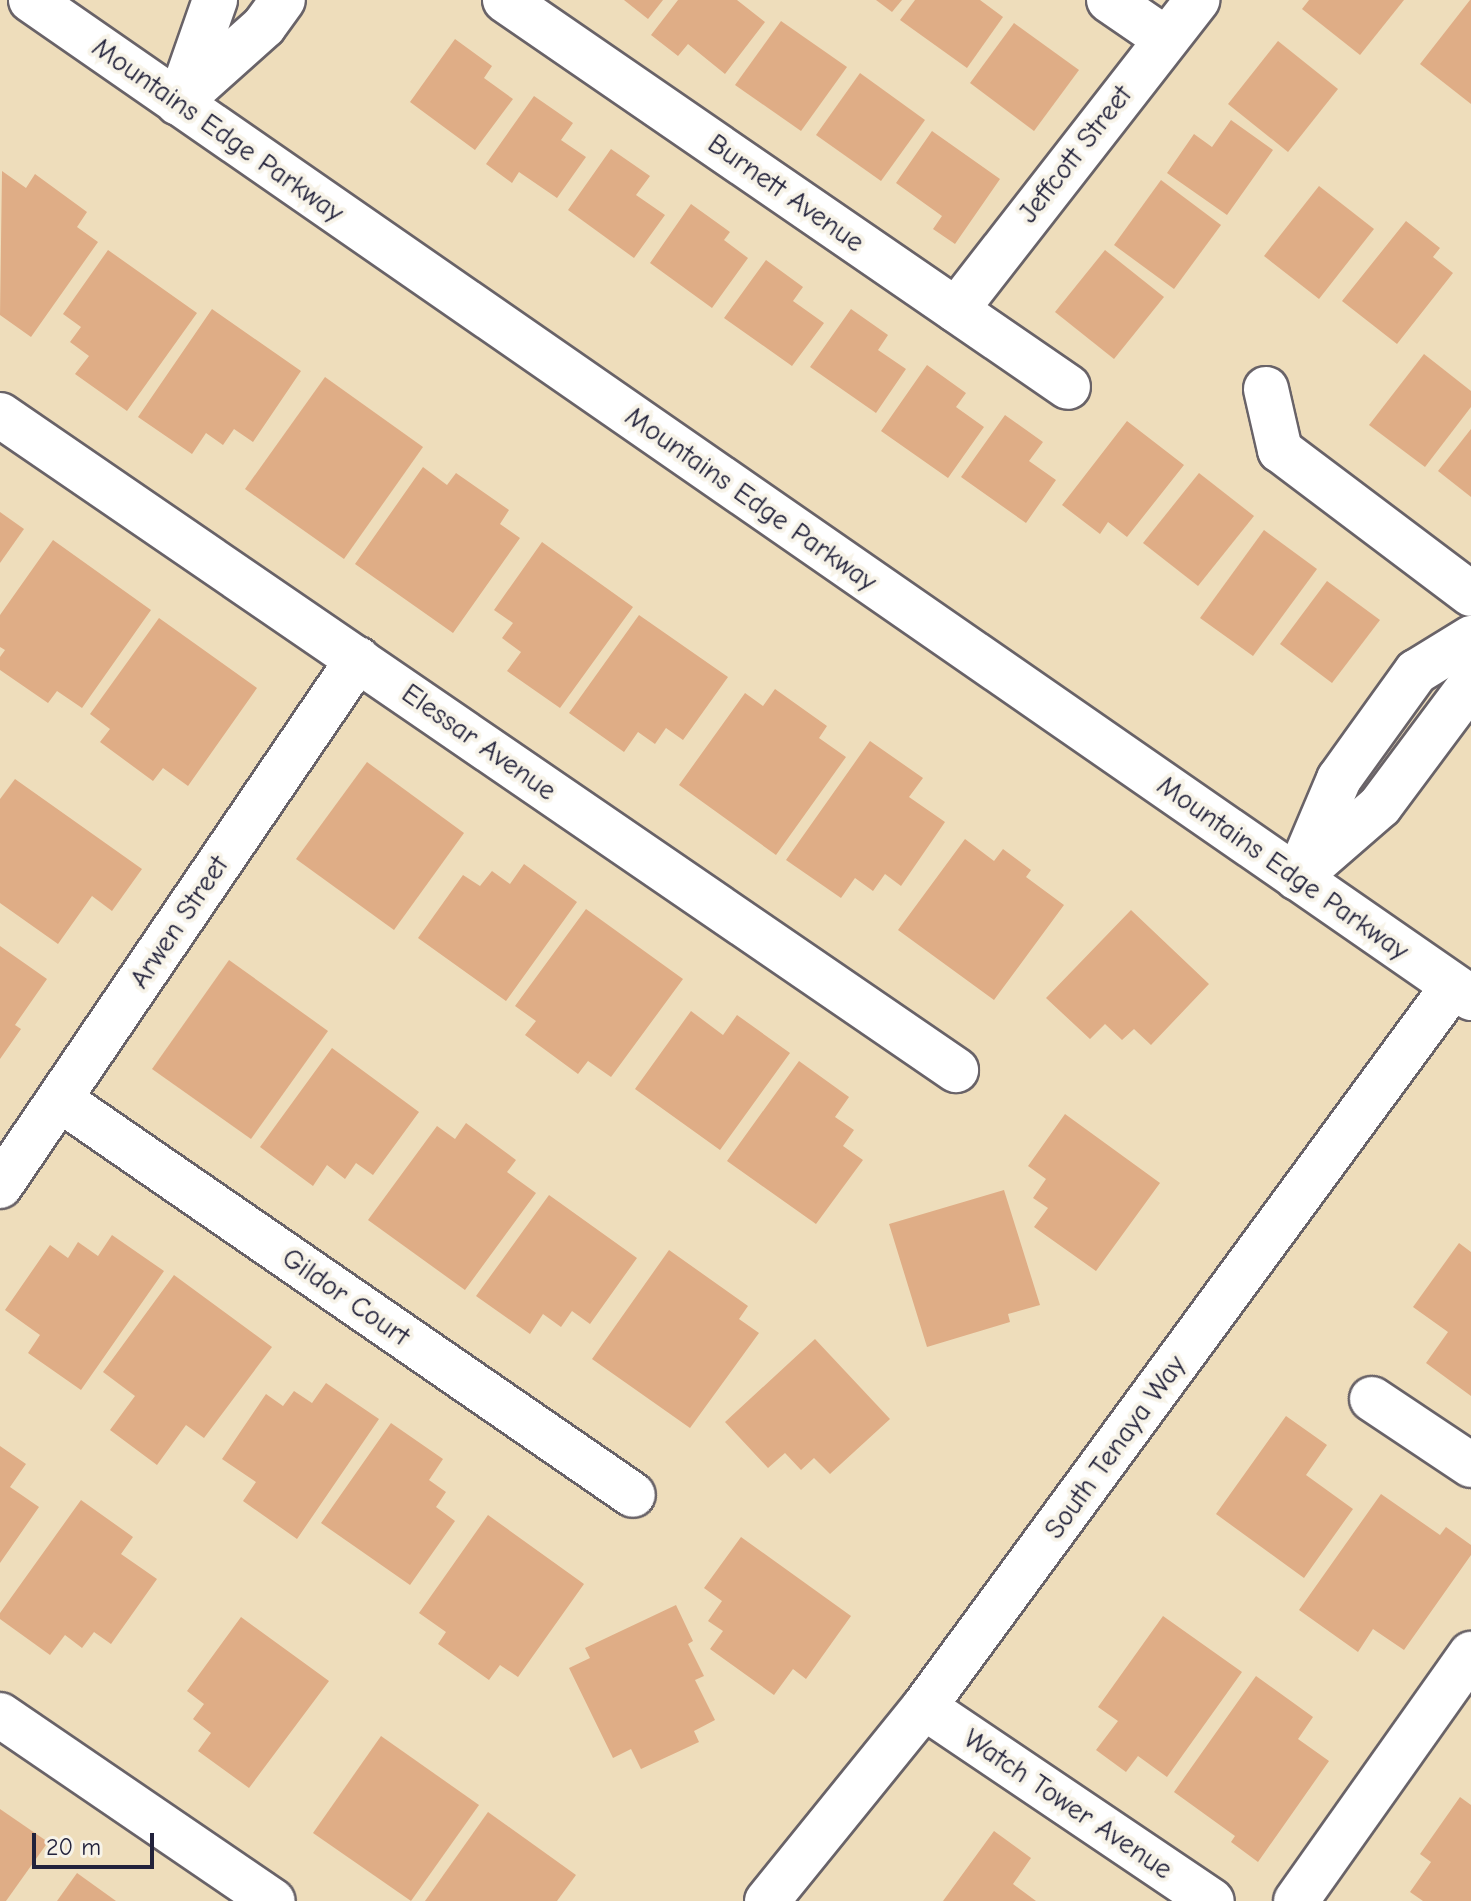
<!DOCTYPE html>
<style>
body{margin:0}
#map{position:relative;width:1471px;height:1901px;overflow:hidden;background:#edb;font-family:"Comic Neue",sans-serif}
div>[style]{position:absolute}
[style*='--x']{left:calc(var(--x)*1px);top:calc(var(--y)*1px);width:calc(var(--w)*1px);rotate:calc(var(--a)*1deg)}
.building>*{inset:0;background:#dfad86}
.roads{filter:drop-shadow(2px 0 #696368) drop-shadow(-2px 0 #696368) drop-shadow(0 2px #696368) drop-shadow(0 -2px #696368)}
.minor>*{height:44px;margin:-22px;padding:0 22px;transform-origin:22px;border-radius:22px;background:#fff}
span{translate:-50% -50%;white-space:nowrap;text-align:center;line-height:1.15;-webkit-text-stroke:8px #f7f3e8;paint-order:stroke}
.street-label{font-size:28px;color:#22223b}
.scale{position:absolute;left:32px;top:1833px;width:122px;height:36px;box-sizing:border-box;border:4px solid #22223b;border-top:0;padding-left:10px;font-size:24px;line-height:28px;white-space:nowrap;color:#22223b;-webkit-text-stroke:6px #f7f3e8;paint-order:stroke}
</style>
<div id="map">
<div class="building">
<div style="clip-path:polygon(624px 0,663px 0,648px 19px)"></div>
<div style="clip-path:polygon(678px 0,737px 0,765px 22px,725px 74px,688px 44px,678px 56px,651px 35px)"></div>
<div style="clip-path:polygon(876px 0,902px 0,892px 12px)"></div>
<div style="clip-path:polygon(915px 0,980px 0,1003px 17px,967px 68px,900px 20px)"></div>
<div style="clip-path:polygon(1309px 0,1404px 0,1360px 55px,1302px 9px)"></div>
<div style="clip-path:polygon(1470px 0,1471px 0,1471px 104px,1420px 64px)"></div>
<div style="clip-path:polygon(781px 21px,847px 67px,801px 131px,735px 85px)"></div>
<div style="clip-path:polygon(1014px 23px,1079px 70px,1034px 131px,970px 83px)"></div>
<div style="clip-path:polygon(455px 39px,492px 66px,484px 78px,513px 99px,475px 150px,410px 102px)"></div>
<div style="clip-path:polygon(1278px 41px,1338px 89px,1288px 152px,1228px 104px)"></div>
<div style="clip-path:polygon(860px 73px,925px 120px,881px 181px,816px 135px)"></div>
<div style="clip-path:polygon(534px 96px,573px 123px,561px 140px,586px 157px,557px 198px,519px 172px,512px 183px,486px 164px)"></div>
<div style="clip-path:polygon(1231px 120px,1273px 150px,1227px 215px,1167px 173px,1194px 134px,1212px 147px)"></div>
<div style="clip-path:polygon(932px 131px,1000px 179px,955px 244px,933px 229px,942px 216px,896px 183px)"></div>
<div style="clip-path:polygon(611px 149px,650px 176px,636px 195px,665px 215px,634px 258px,568px 210px)"></div>
<div style="clip-path:polygon(2px 171px,26px 188px,35px 174px,87px 212px,77px 227px,98px 242px,31px 337px,0 315px)"></div>
<div style="clip-path:polygon(1161px 180px,1221px 225px,1174px 289px,1114px 245px)"></div>
<div style="clip-path:polygon(1319px 186px,1374px 229px,1319px 299px,1264px 256px)"></div>
<div style="clip-path:polygon(691px 204px,730px 232px,724px 240px,748px 258px,712px 308px,650px 263px)"></div>
<div style="clip-path:polygon(1406px 221px,1440px 248px,1433px 257px,1453px 273px,1397px 344px,1342px 301px)"></div>
<div style="clip-path:polygon(108px 250px,197px 313px,127px 411px,75px 374px,89px 356px,70px 342px,81px 327px,63px 314px)"></div>
<div style="clip-path:polygon(1105px 250px,1164px 297px,1114px 359px,1055px 312px)"></div>
<div style="clip-path:polygon(766px 260px,803px 287px,793px 301px,824px 323px,792px 366px,724px 318px)"></div>
<div style="clip-path:polygon(212px 309px,301px 371px,253px 442px,234px 429px,223px 445px,206px 433px,192px 454px,138px 417px)"></div>
<div style="clip-path:polygon(851px 309px,888px 335px,878px 350px,906px 369px,876px 413px,810px 367px)"></div>
<div style="clip-path:polygon(1424px 354px,1471px 391px,1471px 407px,1425px 467px,1369px 425px)"></div>
<div style="clip-path:polygon(927px 365px,966px 393px,956px 407px,984px 427px,948px 478px,881px 431px)"></div>
<div style="clip-path:polygon(325px 377px,423px 447px,344px 559px,245px 489px)"></div>
<div style="clip-path:polygon(1005px 415px,1043px 442px,1029px 461px,1056px 480px,1026px 523px,961px 477px)"></div>
<div style="clip-path:polygon(1127px 421px,1184px 465px,1127px 537px,1108px 522px,1100px 534px,1062px 505px)"></div>
<div style="clip-path:polygon(1471px 429px,1471px 497px,1438px 471px)"></div>
<div style="clip-path:polygon(423px 467px,447px 485px,456px 473px,509px 510px,500px 524px,520px 538px,453px 633px,355px 564px)"></div>
<div style="clip-path:polygon(1199px 473px,1254px 516px,1198px 586px,1143px 543px)"></div>
<div style="clip-path:polygon(0 512px,24px 529px,0 563px)"></div>
<div style="clip-path:polygon(1264px 530px,1317px 569px,1253px 656px,1200px 618px)"></div>
<div style="clip-path:polygon(53px 540px,151px 610px,82px 708px,57px 691px,48px 703px,0 670px,0 657px,5px 650px,0 647px,0 615px)"></div>
<div style="clip-path:polygon(542px 542px,633px 607px,560px 708px,507px 671px,521px 652px,502px 638px,513px 623px,494px 610px)"></div>
<div style="clip-path:polygon(1327px 581px,1380px 620px,1332px 683px,1280px 644px)"></div>
<div style="clip-path:polygon(639px 615px,728px 677px,683px 740px,666px 728px,655px 744px,638px 732px,624px 752px,569px 713px)"></div>
<div style="clip-path:polygon(159px 618px,257px 688px,188px 786px,163px 768px,153px 781px,100px 742px,110px 729px,90px 714px)"></div>
<div style="clip-path:polygon(775px 689px,827px 726px,819px 738px,846px 757px,776px 855px,679px 785px,745px 693px,763px 706px)"></div>
<div style="clip-path:polygon(870px 741px,923px 778px,909px 797px,945px 822px,901px 886px,885px 874px,873px 891px,855px 878px,841px 898px,786px 860px)"></div>
<div style="clip-path:polygon(367px 762px,464px 833px,394px 930px,296px 859px)"></div>
<div style="clip-path:polygon(15px 779px,142px 869px,112px 911px,92px 896px,58px 944px,0 903px,0 799px)"></div>
<div style="clip-path:polygon(965px 839px,994px 861px,1003px 849px,1031px 870px,1026px 877px,1064px 905px,994px 1000px,898px 930px)"></div>
<div style="clip-path:polygon(524px 864px,577px 902px,506px 1001px,418px 938px,463px 875px,480px 886px,492px 871px,510px 884px)"></div>
<div style="clip-path:polygon(586px 909px,683px 979px,611px 1077px,588px 1061px,578px 1074px,525px 1035px,536px 1021px,515px 1006px)"></div>
<div style="clip-path:polygon(1131px 910px,1209px 984px,1151px 1045px,1134px 1029px,1122px 1040px,1105px 1024px,1090px 1039px,1046px 998px)"></div>
<div style="clip-path:polygon(0 946px,47px 979px,15px 1025px,21px 1029px,0 1059px)"></div>
<div style="clip-path:polygon(229px 960px,328px 1031px,251px 1139px,152px 1069px)"></div>
<div style="clip-path:polygon(691px 1011px,723px 1035px,737px 1015px,790px 1053px,720px 1150px,635px 1089px)"></div>
<div style="clip-path:polygon(332px 1048px,419px 1112px,373px 1175px,356px 1163px,345px 1179px,327px 1165px,313px 1186px,260px 1147px)"></div>
<div style="clip-path:polygon(799px 1061px,849px 1097px,835px 1117px,854px 1130px,843px 1146px,863px 1160px,816px 1224px,727px 1161px)"></div>
<div style="clip-path:polygon(1065px 1114px,1160px 1183px,1096px 1271px,1034px 1227px,1048px 1208px,1033px 1198px,1046px 1179px,1028px 1166px)"></div>
<div style="clip-path:polygon(466px 1123px,516px 1160px,507px 1172px,536px 1193px,465px 1290px,368px 1220px,437px 1126px,455px 1139px)"></div>
<div style="clip-path:polygon(1004px 1190px,1040px 1305px,1008px 1314px,1010px 1322px,927px 1347px,889px 1224px)"></div>
<div style="clip-path:polygon(549px 1195px,637px 1258px,590px 1324px,572px 1311px,561px 1327px,543px 1314px,530px 1334px,476px 1296px)"></div>
<div style="clip-path:polygon(112px 1235px,164px 1271px,81px 1390px,28px 1353px,40px 1335px,5px 1310px,50px 1245px,68px 1258px,78px 1242px,98px 1256px)"></div>
<div style="clip-path:polygon(1459px 1243px,1471px 1252px,1471px 1396px,1426px 1363px,1448px 1332px,1413px 1307px)"></div>
<div style="clip-path:polygon(669px 1250px,748px 1306px,739px 1319px,759px 1333px,690px 1428px,592px 1359px)"></div>
<div style="clip-path:polygon(174px 1275px,272px 1347px,204px 1438px,186px 1425px,157px 1465px,110px 1430px,135px 1396px,103px 1372px)"></div>
<div style="clip-path:polygon(815px 1339px,890px 1419px,830px 1474px,814px 1458px,801px 1470px,785px 1453px,768px 1468px,725px 1422px)"></div>
<div style="clip-path:polygon(326px 1383px,379px 1419px,297px 1539px,243px 1501px,256px 1482px,222px 1459px,266px 1394px,283px 1406px,294px 1391px,312px 1403px)"></div>
<div style="clip-path:polygon(1286px 1416px,1327px 1445px,1306px 1475px,1353px 1509px,1304px 1578px,1216px 1514px)"></div>
<div style="clip-path:polygon(391px 1423px,443px 1459px,429px 1480px,446px 1492px,436px 1507px,455px 1521px,410px 1585px,321px 1523px)"></div>
<div style="clip-path:polygon(0 1446px,26px 1464px,10px 1487px,39px 1507px,0 1563px)"></div>
<div style="clip-path:polygon(1381px 1494px,1440px 1535px,1446px 1527px,1471px 1545px,1471px 1555px,1404px 1650px,1373px 1629px,1358px 1652px,1299px 1610px)"></div>
<div style="clip-path:polygon(81px 1500px,133px 1537px,121px 1554px,157px 1579px,111px 1644px,94px 1632px,82px 1648px,65px 1635px,50px 1655px,0 1619px,0 1613px)"></div>
<div style="clip-path:polygon(488px 1515px,584px 1584px,518px 1677px,500px 1665px,489px 1680px,438px 1644px,446px 1632px,419px 1613px)"></div>
<div style="clip-path:polygon(741px 1537px,851px 1616px,806px 1679px,793px 1669px,774px 1695px,710px 1649px,723px 1631px,708px 1621px,722px 1601px,704px 1588px)"></div>
<div style="clip-path:polygon(676px 1605px,693px 1641px,688px 1644px,704px 1676px,695px 1680px,715px 1720px,694px 1731px,699px 1742px,641px 1769px,631px 1749px,613px 1758px,569px 1668px,590px 1658px,585px 1648px)"></div>
<div style="clip-path:polygon(1163px 1616px,1242px 1672px,1167px 1777px,1138px 1756px,1126px 1772px,1096px 1750px,1118px 1721px,1098px 1707px)"></div>
<div style="clip-path:polygon(241px 1617px,329px 1681px,249px 1788px,198px 1751px,211px 1733px,193px 1719px,204px 1704px,187px 1691px)"></div>
<div style="clip-path:polygon(1256px 1676px,1313px 1717px,1298px 1739px,1329px 1761px,1258px 1862px,1231px 1842px,1235px 1836px,1174px 1792px)"></div>
<div style="clip-path:polygon(381px 1736px,479px 1805px,411px 1901px,313px 1833px)"></div>
<div style="clip-path:polygon(1460px 1797px,1471px 1805px,1471px 1901px,1423px 1901px,1410px 1892px,1431px 1862px,1420px 1854px)"></div>
<div style="clip-path:polygon(0 1809px,48px 1842px,6px 1901px,0 1901px)"></div>
<div style="clip-path:polygon(488px 1812px,576px 1875px,557px 1901px,425px 1901px)"></div>
<div style="clip-path:polygon(994px 1831px,1031px 1858px,1013px 1884px,1036px 1901px,943px 1901px)"></div>
<div style="clip-path:polygon(77px 1873px,116px 1901px,57px 1901px)"></div>
</div>
<div class="roads">
<div class="minor">
<div style="--x:31;--y:0;--w:1752;--a:34.72"></div>
<div style="--x:505;--y:0;--w:683;--a:34.5"></div>
<div style="--x:1109;--y:0;--w:69;--a:34.4"></div>
<div style="--x:180;--y:100;--w:106;--a:-70.7"></div>
<div style="--x:178;--y:103;--w:115;--a:-41.8"></div>
<div style="--x:264;--y:26;--w:32;--a:-54"></div>
<div style="--x:956;--y:310;--w:393;--a:-52.1"></div>
<div style="--x:1266;--y:389;--w:63;--a:77.1"></div>
<div style="--x:1280;--y:450;--w:239;--a:37"></div>
<div style="--x:0;--y:415;--w:1159;--a:34.42"></div>
<div style="--x:1305;--y:871;--w:99;--a:-40.9"></div>
<div style="--x:1380;--y:806;--w:152;--a:-53.3"></div>
<div style="--x:1297;--y:878;--w:108;--a:-67"></div>
<div style="--x:1339;--y:779;--w:132;--a:-54.3"></div>
<div style="--x:1416;--y:672;--w:65;--a:-31.7"></div>
<div style="--x:59;--y:1099;--w:697;--a:34.6"></div>
<div style="--x:0;--y:1186;--w:637;--a:-55.81"></div>
<div style="--x:1372;--y:1399;--w:119;--a:33.7"></div>
<div style="--x:924;--y:1707;--w:347;--a:34"></div>
<div style="--x:0;--y:1715;--w:330;--a:34.3"></div>
<div style="--x:767;--y:1901;--w:250;--a:-51"></div>
<div style="--x:924;--y:1707;--w:894;--a:-53.73"></div>
<div style="--x:1296;--y:1901;--w:303;--a:-54.7"></div>
</div>
</div>
<div class="street-label">
<span style="left:218px;top:130px;rotate:35deg">Mountains Edge Parkway</span>
<span style="left:1075px;top:154px;rotate:-52deg">Jeffcott Street</span>
<span style="left:786px;top:193px;rotate:35deg">Burnett Avenue</span>
<span style="left:751px;top:499px;rotate:35deg">Mountains Edge Parkway</span>
<span style="left:479px;top:742px;rotate:35deg">Elessar Avenue</span>
<span style="left:1283px;top:868px;rotate:35deg">Mountains Edge Parkway</span>
<span style="left:179px;top:922px;rotate:-56deg">Arwen Street</span>
<span style="left:346px;top:1297px;rotate:35deg">Gildor Court</span>
<span style="left:1115px;top:1447px;rotate:-54deg">South Tenaya Way</span>
<span style="left:1068px;top:1804px;rotate:34deg">Watch Tower Avenue</span>
</div>
<div class="scale">20 m</div>
</div>
